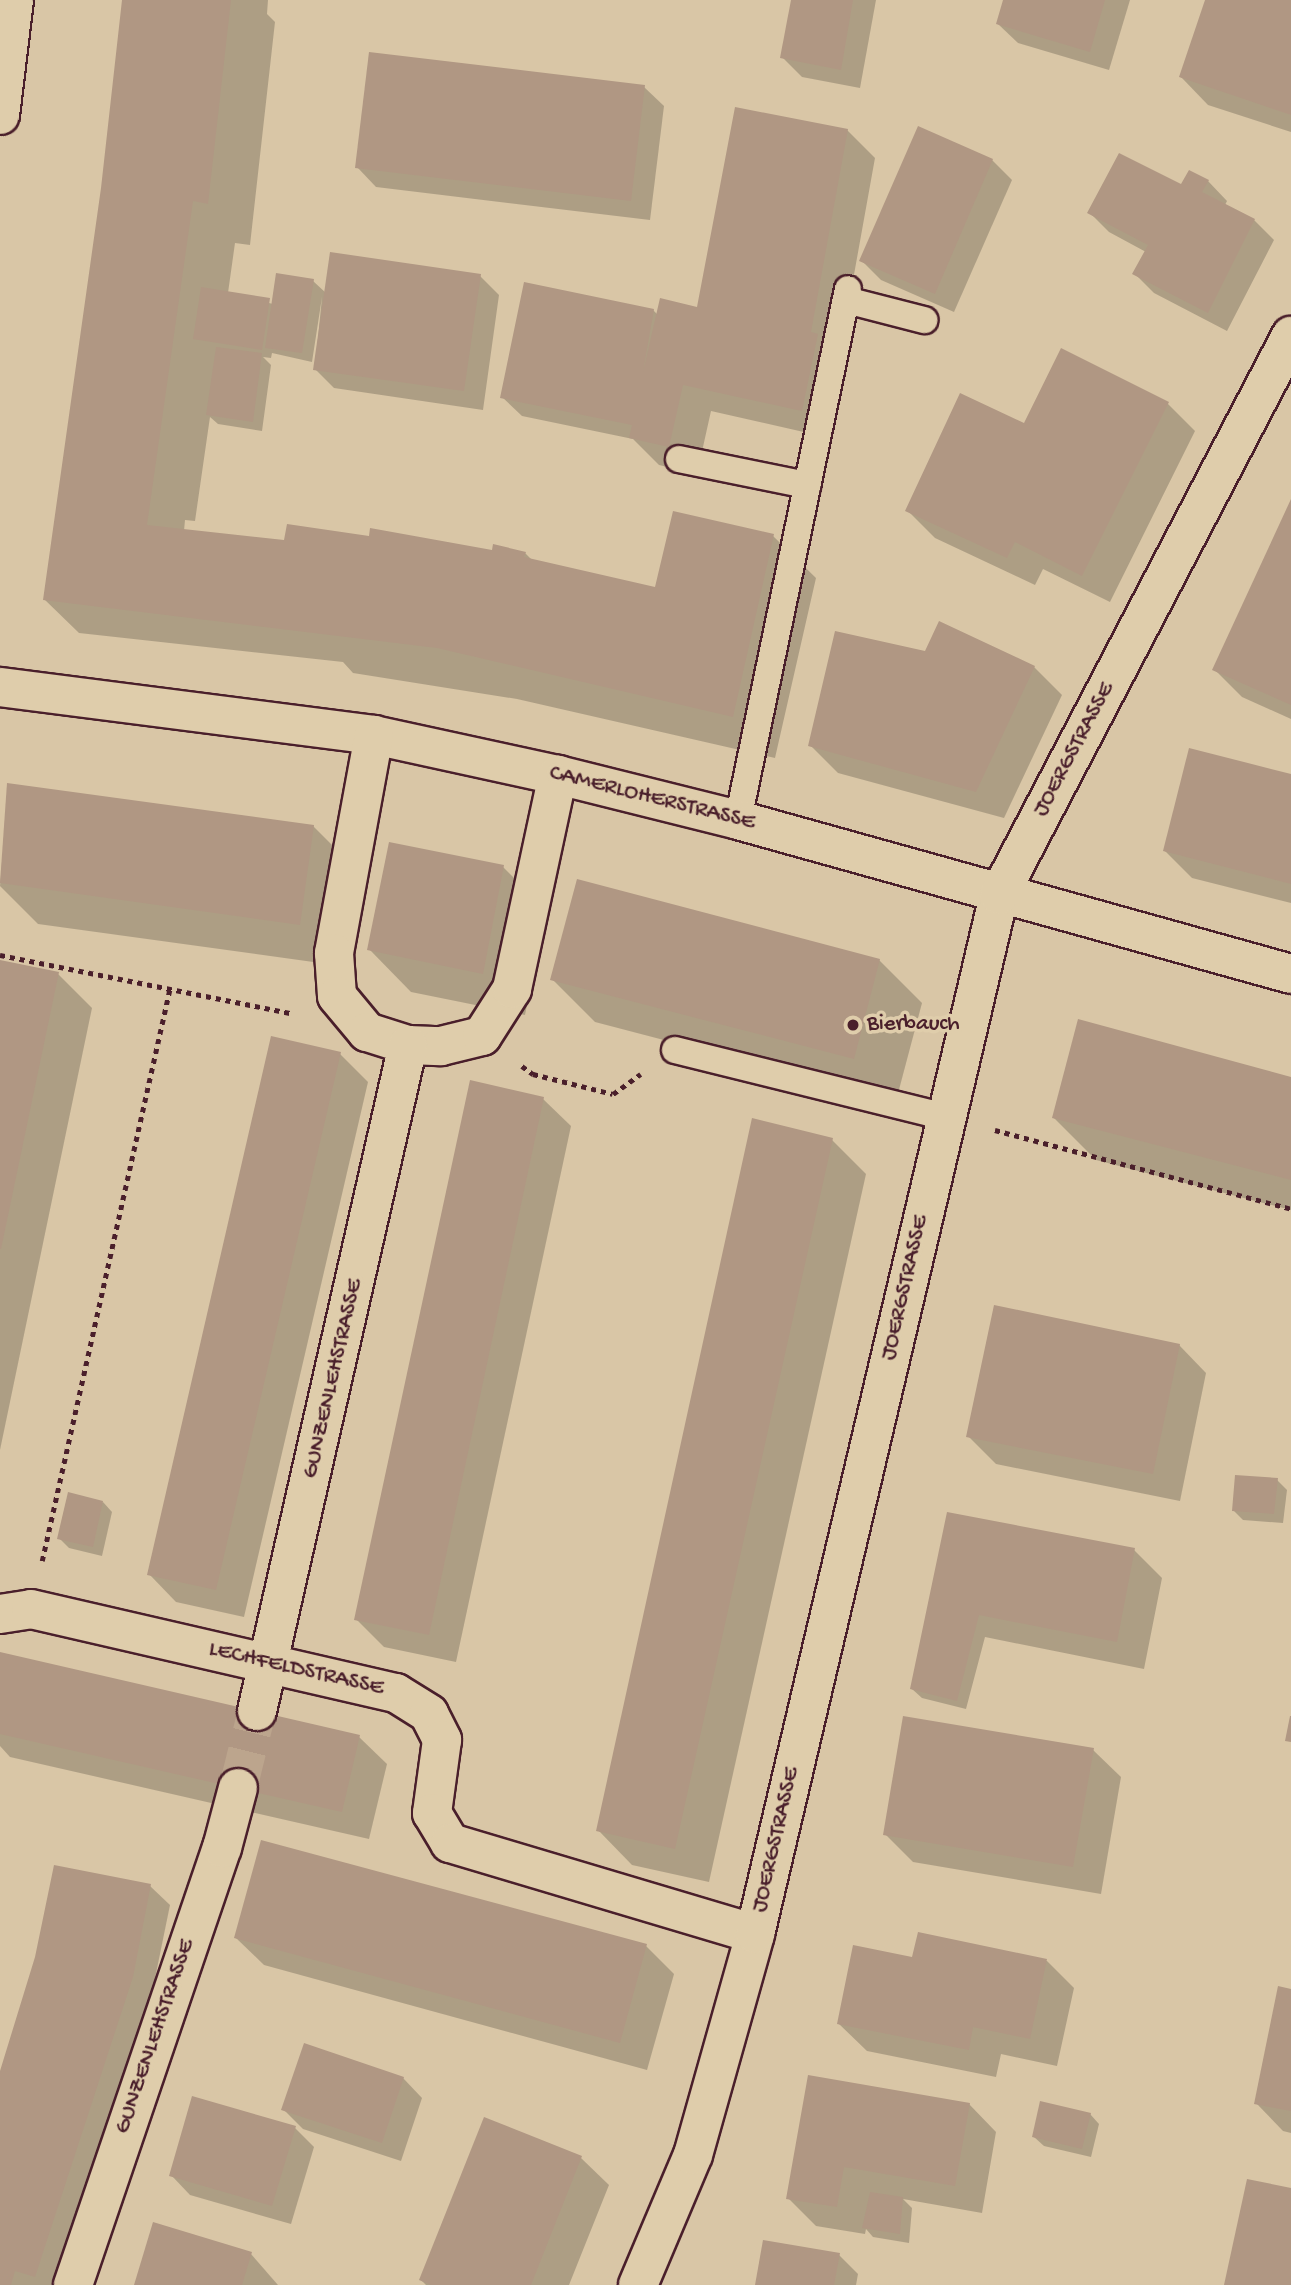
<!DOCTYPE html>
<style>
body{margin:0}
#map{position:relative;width:1291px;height:2285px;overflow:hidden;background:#d9c6a6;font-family:"Gochi Hand",sans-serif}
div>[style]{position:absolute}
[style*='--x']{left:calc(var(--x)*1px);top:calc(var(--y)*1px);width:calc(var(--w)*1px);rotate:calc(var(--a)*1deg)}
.shadow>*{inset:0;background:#0003}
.building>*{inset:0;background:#b09783}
.minor-tunnel>*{height:38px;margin-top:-19px;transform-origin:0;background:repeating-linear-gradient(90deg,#bca58d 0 38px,transparent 0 57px)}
.path>*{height:4.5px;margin-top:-2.25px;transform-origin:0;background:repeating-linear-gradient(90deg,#4a1f2b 0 5px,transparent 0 10px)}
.roads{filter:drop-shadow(2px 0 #4a1f2b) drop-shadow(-2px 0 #4a1f2b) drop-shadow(0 2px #4a1f2b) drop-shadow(0 -2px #4a1f2b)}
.service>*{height:26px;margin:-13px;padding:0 13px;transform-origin:13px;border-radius:13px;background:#dfcdab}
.minor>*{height:38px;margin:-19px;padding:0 19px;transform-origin:19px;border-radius:19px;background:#dfcdab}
.dots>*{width:19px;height:19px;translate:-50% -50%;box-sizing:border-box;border:4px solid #dfcdab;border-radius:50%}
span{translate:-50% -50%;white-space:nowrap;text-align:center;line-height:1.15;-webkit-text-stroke:7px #dfcdab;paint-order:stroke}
.street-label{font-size:23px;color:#4a1f2b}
.poi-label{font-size:23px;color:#4a1f2b}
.left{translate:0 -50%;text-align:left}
</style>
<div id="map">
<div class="shadow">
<div style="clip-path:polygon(124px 0,268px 0,267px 14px,275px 22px,250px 245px,235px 243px,228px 293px,273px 304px,313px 281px,326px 293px,480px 276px,499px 295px,483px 410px,334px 388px,315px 369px,322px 297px,312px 362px,272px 353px,271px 358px,263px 357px,271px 365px,262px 431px,218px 424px,210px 417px,195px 521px,185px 520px,184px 531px,286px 542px,525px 553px,533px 561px,657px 589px,773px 536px,816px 578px,775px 758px,517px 699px,353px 673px,343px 662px,79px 633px,44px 599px,103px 188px)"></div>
<div style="clip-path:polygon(793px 0,876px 0,860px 88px,802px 77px,782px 57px)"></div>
<div style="clip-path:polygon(1005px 0,1130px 0,1109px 70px,1018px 43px,998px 24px)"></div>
<div style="clip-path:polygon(1207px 0,1291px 0,1291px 132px,1208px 105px,1181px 77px)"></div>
<div style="clip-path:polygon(644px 87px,664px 106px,650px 220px,376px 187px,357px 167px)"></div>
<div style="clip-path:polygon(847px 130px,875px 158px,839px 358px,830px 438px,711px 411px,697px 474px,659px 465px,633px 439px,522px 416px,502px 397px,653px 310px,658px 315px,698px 309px)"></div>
<div style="clip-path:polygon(992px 160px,1012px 180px,954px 312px,881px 280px,861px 260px)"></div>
<div style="clip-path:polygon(1208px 181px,1227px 201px,1225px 205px,1254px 220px,1274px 240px,1227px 331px,1154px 293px,1135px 274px,1146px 252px,1109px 232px,1090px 213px)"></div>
<div style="clip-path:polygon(1167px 403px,1195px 431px,1110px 602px,1043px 569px,1035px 585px,935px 538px,907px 510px,1025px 425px)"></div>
<div style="clip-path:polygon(1291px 504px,1291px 719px,1242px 697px,1214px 669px)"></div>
<div style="clip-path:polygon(926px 653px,1034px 667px,1062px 695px,1004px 818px,838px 773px,810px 745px)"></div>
<div style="clip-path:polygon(1291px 776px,1291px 903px,1192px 878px,1165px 851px)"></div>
<div style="clip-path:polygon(9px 785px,313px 826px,356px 869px,342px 966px,38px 924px,0 886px)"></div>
<div style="clip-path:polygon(503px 867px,546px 910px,525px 1015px,411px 992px,369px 949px)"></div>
<div style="clip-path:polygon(879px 960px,922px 1003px,896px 1101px,595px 1022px,552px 979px)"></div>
<div style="clip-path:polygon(0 962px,58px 974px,92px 1008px,0 1450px)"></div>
<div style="clip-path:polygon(340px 1054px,368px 1082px,244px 1617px,176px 1602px,149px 1574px)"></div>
<div style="clip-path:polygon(1291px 1079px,1291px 1210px,1096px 1160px,1054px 1118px)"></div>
<div style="clip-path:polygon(543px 1099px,571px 1126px,456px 1662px,384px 1647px,356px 1619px)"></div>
<div style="clip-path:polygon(832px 1140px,866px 1174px,709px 1882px,632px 1865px,598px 1830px)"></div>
<div style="clip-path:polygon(1179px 1345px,1206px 1373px,1180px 1501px,996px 1464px,968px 1436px)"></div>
<div style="clip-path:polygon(1277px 1480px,1287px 1490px,1283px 1523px,1243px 1520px,1233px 1510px)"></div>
<div style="clip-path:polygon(103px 1502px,112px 1512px,102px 1556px,69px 1548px,59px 1538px)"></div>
<div style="clip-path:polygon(1134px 1550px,1162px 1578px,1144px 1669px,985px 1637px,966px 1709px,922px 1698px,912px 1689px,931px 1605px)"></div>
<div style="clip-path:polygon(0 1654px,359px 1737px,387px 1764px,369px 1839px,10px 1757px,0 1746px)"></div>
<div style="clip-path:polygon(1093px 1750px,1121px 1777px,1101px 1894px,913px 1862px,885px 1834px)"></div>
<div style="clip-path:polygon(150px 1886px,170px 1905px,151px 1998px,69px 2285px,0 2285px,0 2077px)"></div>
<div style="clip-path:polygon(236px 1938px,646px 1946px,674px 1974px,647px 2070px,264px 1965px)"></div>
<div style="clip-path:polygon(913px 1959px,1047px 1961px,1074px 1988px,1057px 2066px,1001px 2054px,996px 2077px,867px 2051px,839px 2024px)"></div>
<div style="clip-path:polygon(1291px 1991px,1291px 2133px,1283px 2131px,1256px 2103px)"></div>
<div style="clip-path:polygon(809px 2077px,969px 2104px,996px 2132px,982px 2213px,903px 2199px,912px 2208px,909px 2243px,873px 2237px,866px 2229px,865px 2234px,816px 2226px,788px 2198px)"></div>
<div style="clip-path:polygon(403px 2078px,422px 2098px,401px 2161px,303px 2129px,283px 2109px)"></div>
<div style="clip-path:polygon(1090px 2114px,1099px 2124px,1091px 2157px,1044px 2146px,1034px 2137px)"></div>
<div style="clip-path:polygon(295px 2128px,314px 2147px,291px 2224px,190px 2195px,171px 2175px)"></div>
<div style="clip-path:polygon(581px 2158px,609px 2185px,569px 2285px,426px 2285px,421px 2280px)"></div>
<div style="clip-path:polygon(251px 2254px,278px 2285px,136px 2285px)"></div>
<div style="clip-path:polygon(839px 2255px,858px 2274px,856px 2285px,757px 2285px)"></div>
</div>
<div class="building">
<div style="clip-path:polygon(122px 0,231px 0,208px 204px,193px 201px,147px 525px,284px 540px,287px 524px,369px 536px,370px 528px,492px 550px,493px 544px,526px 552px,524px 557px,655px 587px,673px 511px,774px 534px,733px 717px,437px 648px,43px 600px,101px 188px)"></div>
<div style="clip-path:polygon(791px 0,853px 0,841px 70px,780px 58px)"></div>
<div style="clip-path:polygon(1003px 0,1105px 0,1090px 52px,996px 24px)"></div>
<div style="clip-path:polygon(1205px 0,1291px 0,1291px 115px,1179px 77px)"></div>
<div style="clip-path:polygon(369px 52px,645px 85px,631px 201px,355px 168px)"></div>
<div style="clip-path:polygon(735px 107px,848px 129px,811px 332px,818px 334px,802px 411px,683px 385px,669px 447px,629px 438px,632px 425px,500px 398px,524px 282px,654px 309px,643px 372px,660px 298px,697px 307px)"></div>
<div style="clip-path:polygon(918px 126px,993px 159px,935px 294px,859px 261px)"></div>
<div style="clip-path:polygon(1119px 153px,1181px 184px,1189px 170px,1209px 180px,1202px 192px,1255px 219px,1208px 313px,1132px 274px,1148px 245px,1087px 213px)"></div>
<div style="clip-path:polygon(330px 252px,481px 274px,464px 391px,313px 370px)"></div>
<div style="clip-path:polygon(276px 273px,314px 279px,302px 353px,265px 348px)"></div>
<div style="clip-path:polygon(201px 287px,270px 298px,262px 350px,193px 339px)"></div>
<div style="clip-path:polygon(216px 347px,262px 353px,253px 422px,206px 415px)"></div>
<div style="clip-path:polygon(1061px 348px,1169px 402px,1082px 576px,1015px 542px,1007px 558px,905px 511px,960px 393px,1024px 423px)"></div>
<div style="clip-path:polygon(1291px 499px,1291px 705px,1212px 670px)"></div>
<div style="clip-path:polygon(939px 621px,1035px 666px,976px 792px,808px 746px,835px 631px,925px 651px)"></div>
<div style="clip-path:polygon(1189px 748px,1291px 774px,1291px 884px,1163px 851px)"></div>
<div style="clip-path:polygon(7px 783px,314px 825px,300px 925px,0 883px)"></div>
<div style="clip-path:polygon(389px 842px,504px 865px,483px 974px,367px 950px)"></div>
<div style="clip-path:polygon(577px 879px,880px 959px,854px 1059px,550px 980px)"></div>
<div style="clip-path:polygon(0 960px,59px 972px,1px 1249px,0 1249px)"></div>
<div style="clip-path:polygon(1078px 1019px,1291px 1077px,1291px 1180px,1052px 1118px)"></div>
<div style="clip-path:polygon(271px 1036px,341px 1052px,216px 1590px,147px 1575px)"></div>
<div style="clip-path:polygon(470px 1080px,544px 1097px,429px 1635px,354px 1620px)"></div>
<div style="clip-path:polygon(752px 1118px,833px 1138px,675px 1849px,596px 1831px)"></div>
<div style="clip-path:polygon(994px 1305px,1180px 1344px,1153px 1474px,966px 1437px)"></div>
<div style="clip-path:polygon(1235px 1475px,1278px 1478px,1274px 1514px,1232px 1511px)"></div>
<div style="clip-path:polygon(68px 1492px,103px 1501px,93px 1547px,57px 1539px)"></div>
<div style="clip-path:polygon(947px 1512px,1135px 1548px,1117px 1642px,979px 1615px,957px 1701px,910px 1689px)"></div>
<div style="clip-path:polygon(0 1652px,360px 1735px,342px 1812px,0 1734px)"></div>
<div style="clip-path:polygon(903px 1716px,1094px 1748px,1073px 1867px,883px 1835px)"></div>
<div style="clip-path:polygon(1290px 1716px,1291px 1716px,1291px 1742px,1285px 1741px)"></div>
<div style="clip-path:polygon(261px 1840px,647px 1944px,620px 2043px,234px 1938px)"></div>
<div style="clip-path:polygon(54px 1865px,151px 1884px,133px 1977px,35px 2277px,15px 2271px,11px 2285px,0 2285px,0 2071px,35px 1957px)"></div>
<div style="clip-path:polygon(918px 1932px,1047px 1959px,1030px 2039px,973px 2027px,969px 2050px,837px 2024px,853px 1945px,912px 1957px)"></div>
<div style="clip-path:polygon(1278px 1986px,1291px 1989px,1291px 2111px,1254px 2104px)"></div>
<div style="clip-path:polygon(304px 2043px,404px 2077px,382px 2143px,281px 2110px)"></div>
<div style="clip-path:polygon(808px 2075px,970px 2103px,955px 2186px,844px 2167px,837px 2207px,786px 2199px)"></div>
<div style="clip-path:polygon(192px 2096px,296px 2126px,272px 2206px,169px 2176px)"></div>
<div style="clip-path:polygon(1040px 2101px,1091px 2113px,1082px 2149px,1032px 2137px)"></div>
<div style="clip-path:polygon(484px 2117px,582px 2156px,531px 2285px,431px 2285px,419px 2280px)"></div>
<div style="clip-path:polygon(1247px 2179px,1291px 2188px,1291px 2285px,1224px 2285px)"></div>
<div style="clip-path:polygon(870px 2192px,903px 2197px,900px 2234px,862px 2228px)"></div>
<div style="clip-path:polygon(153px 2222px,252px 2252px,242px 2285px,134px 2285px)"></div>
<div style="clip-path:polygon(763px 2240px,840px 2253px,834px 2285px,755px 2285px)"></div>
</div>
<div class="minor-tunnel">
<div style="--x:238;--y:1788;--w:79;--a:-76.1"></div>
</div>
<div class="path">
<div style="--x:0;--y:955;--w:297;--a:11.3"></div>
<div style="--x:522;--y:1066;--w:14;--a:36"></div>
<div style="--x:533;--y:1074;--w:82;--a:14"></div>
<div style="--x:613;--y:1094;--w:34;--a:-36"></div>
<div style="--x:995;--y:1130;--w:306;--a:14.9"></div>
<div style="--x:42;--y:1561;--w:587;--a:-77.41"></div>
</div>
<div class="roads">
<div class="service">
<div style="--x:846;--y:300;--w:81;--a:14.4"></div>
<div style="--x:679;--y:459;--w:131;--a:11.5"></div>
<div style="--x:738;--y:820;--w:542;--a:-78.3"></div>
<div style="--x:675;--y:1050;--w:279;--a:13.9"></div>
</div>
<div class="minor">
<div style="--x:0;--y:115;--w:116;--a:-83.1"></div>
<div style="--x:0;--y:687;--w:377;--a:7.3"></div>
<div style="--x:374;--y:735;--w:188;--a:12.3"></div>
<div style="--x:558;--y:775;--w:186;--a:14"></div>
<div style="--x:738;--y:820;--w:574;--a:15.56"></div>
<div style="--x:374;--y:735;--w:222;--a:100.4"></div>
<div style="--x:334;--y:953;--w:43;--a:86"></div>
<div style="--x:337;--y:996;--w:47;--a:50.2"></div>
<div style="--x:367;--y:1032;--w:43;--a:17.6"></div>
<div style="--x:408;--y:1045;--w:33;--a:2"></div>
<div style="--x:441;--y:1046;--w:42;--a:-13.7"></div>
<div style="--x:482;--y:1036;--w:56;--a:-57.4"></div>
<div style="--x:512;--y:989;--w:219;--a:-77.9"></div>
<div style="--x:0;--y:1614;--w:31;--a:-9"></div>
<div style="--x:31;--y:1609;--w:375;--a:13"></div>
<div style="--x:396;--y:1693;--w:39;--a:32"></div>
<div style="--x:429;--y:1714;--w:29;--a:63"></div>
<div style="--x:442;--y:1740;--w:74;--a:97.8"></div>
<div style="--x:432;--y:1813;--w:35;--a:59"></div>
<div style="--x:450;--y:1843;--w:318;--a:16.6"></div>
<div style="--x:257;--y:1711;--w:683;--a:-77.23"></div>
<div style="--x:73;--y:2285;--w:462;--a:-71.2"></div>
<div style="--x:222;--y:1848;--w:62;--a:-75.1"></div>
<div style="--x:638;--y:2285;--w:141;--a:-67.1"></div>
<div style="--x:693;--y:2155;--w:230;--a:-74.3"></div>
<div style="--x:755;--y:1934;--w:1067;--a:-76.78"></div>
<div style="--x:999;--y:895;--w:631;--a:-62.42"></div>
</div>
</div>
<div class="dots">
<div style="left:853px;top:1025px;background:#4a1f2b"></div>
</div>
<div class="street-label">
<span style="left:1075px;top:750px;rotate:-62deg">JOERGSTRASSE</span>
<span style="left:652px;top:799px;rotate:14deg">CAMERLOHERSTRASSE</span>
<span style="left:906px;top:1288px;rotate:-77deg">JOERGSTRASSE</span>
<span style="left:334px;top:1379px;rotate:-77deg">GUNZENLEHSTRASSE</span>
<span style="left:296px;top:1670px;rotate:13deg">LECHFELDSTRASSE</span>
<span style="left:777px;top:1840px;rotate:-77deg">JOERGSTRASSE</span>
<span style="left:156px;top:2037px;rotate:-71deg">GUNZENLEHSTRASSE</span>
</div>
<div class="poi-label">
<span class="left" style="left:867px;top:1025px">Bierbauch</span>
</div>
</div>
